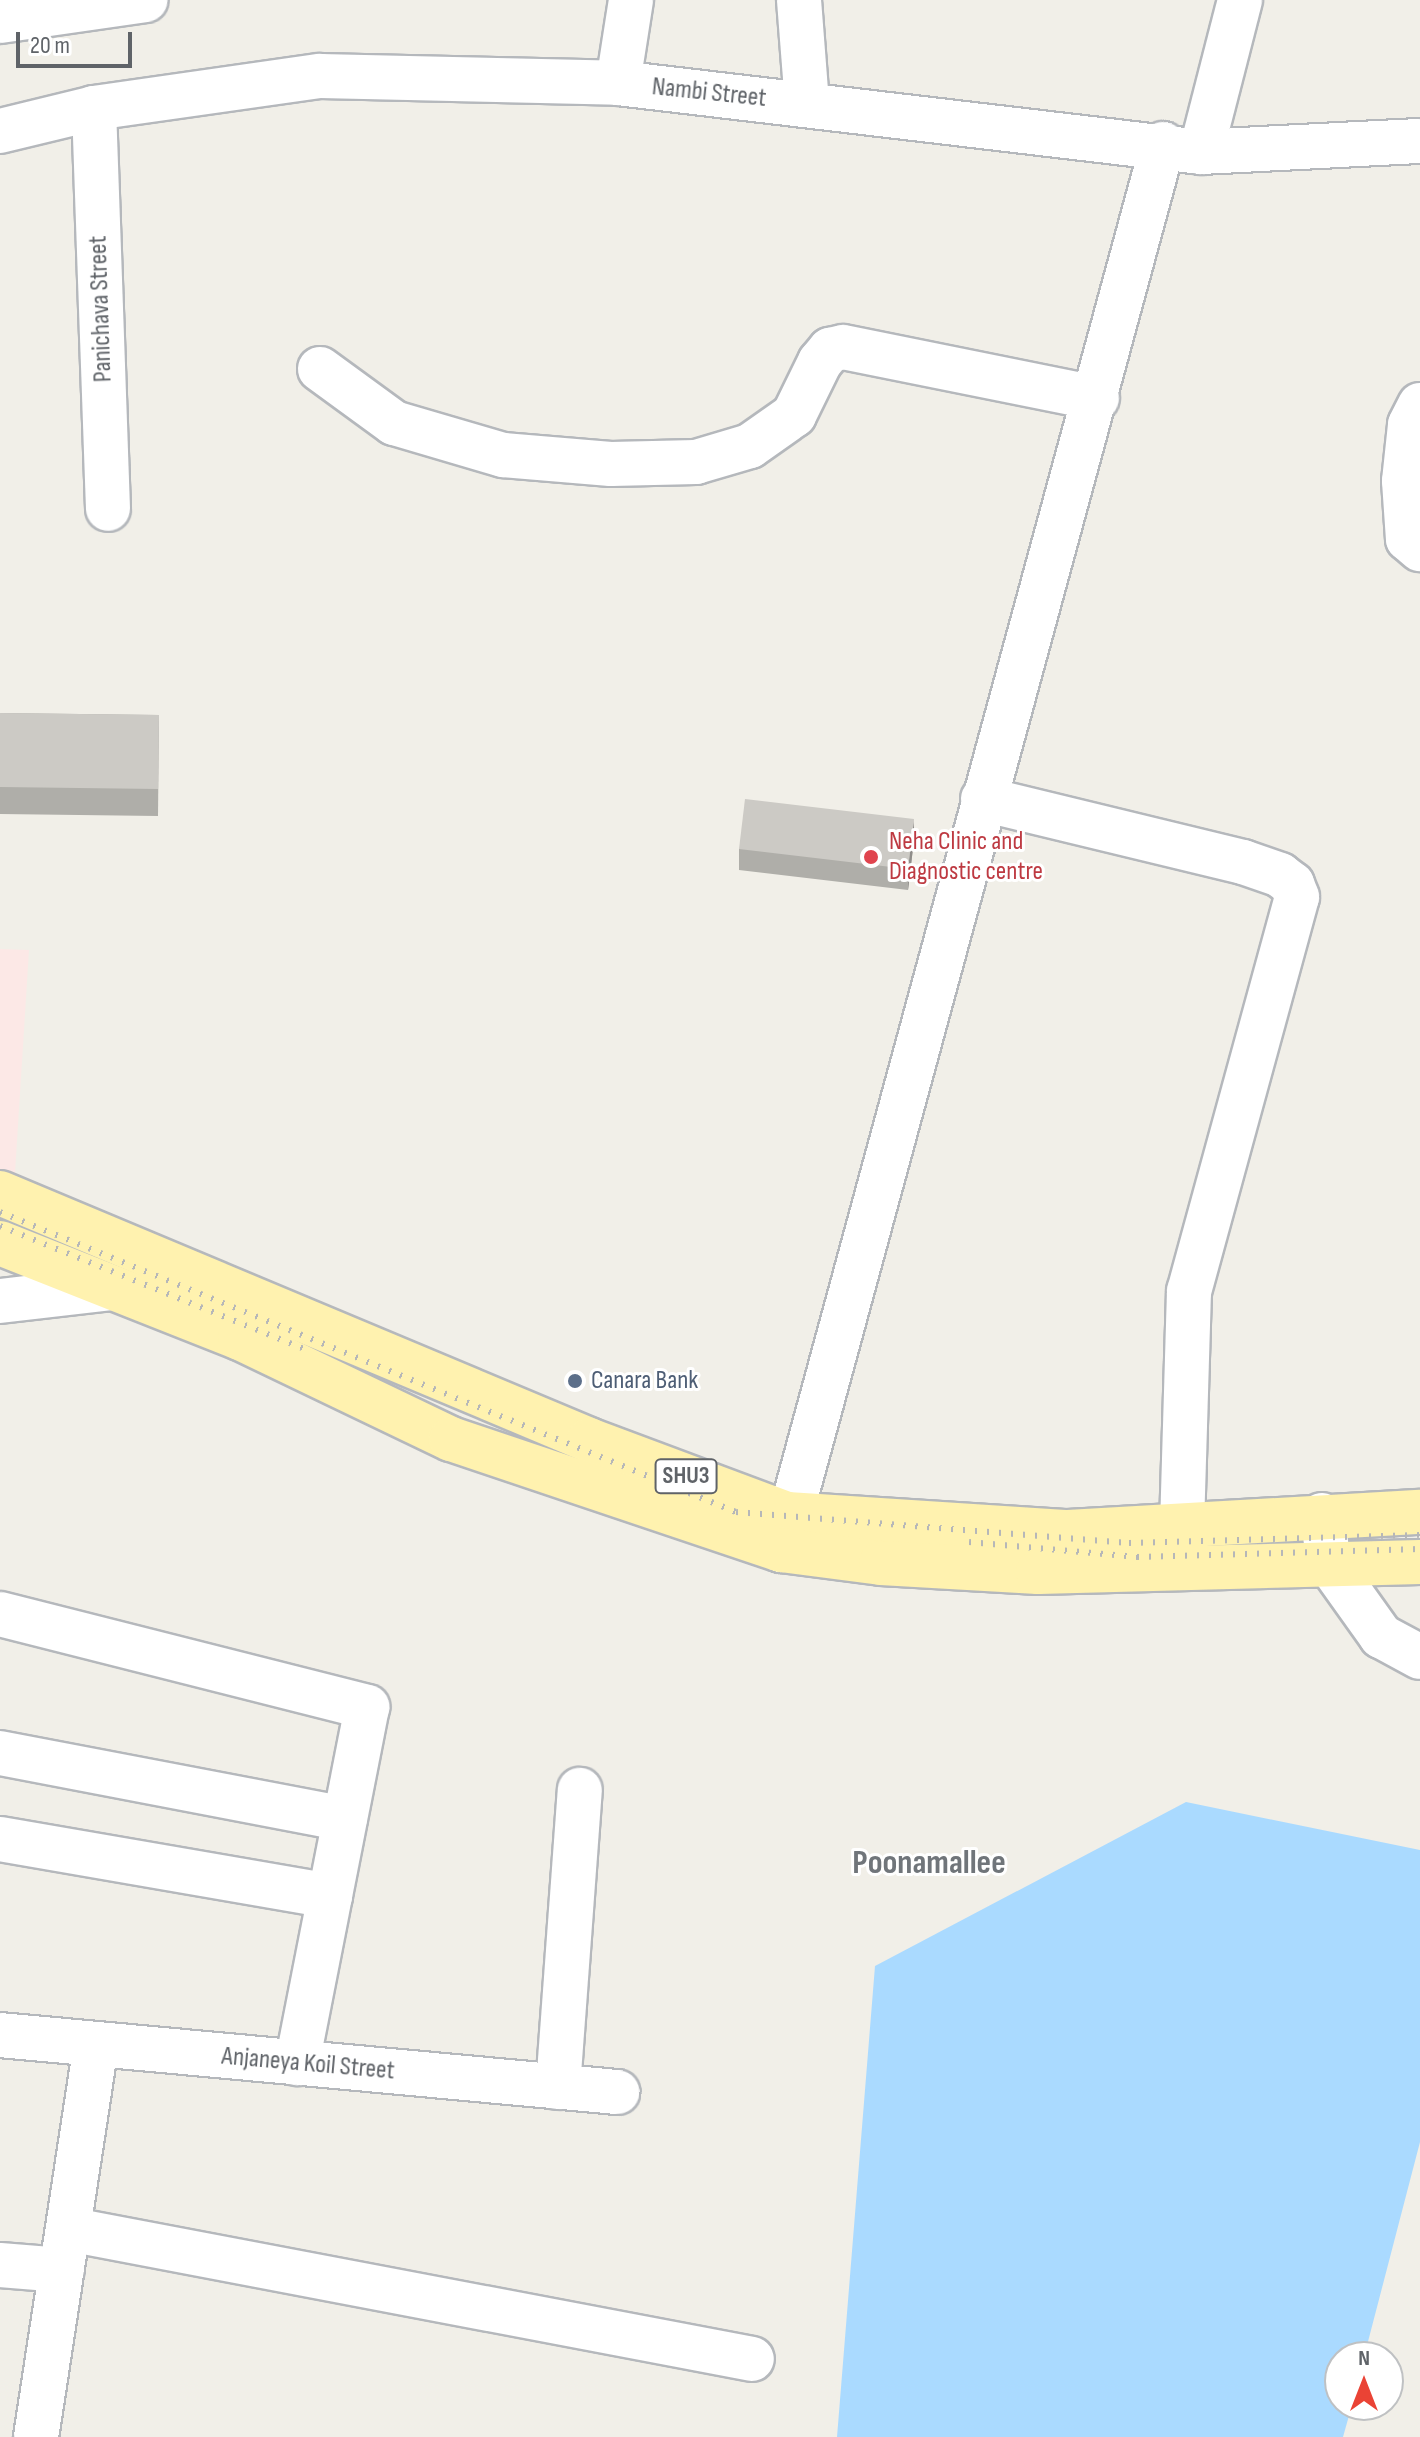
<!DOCTYPE html>
<style>
body{margin:0}
#map{position:relative;width:1420px;height:2437px;overflow:hidden;background:#f1efe8;font-family:"Sofia Sans Condensed",sans-serif}
div>[style]{position:absolute}
[style*='--x']{left:calc(var(--x)*1px);top:calc(var(--y)*1px);width:calc(var(--w)*1px);rotate:calc(var(--a)*1deg)}
.medical>*{inset:0;background:#fce8e6}
.water>*{inset:0;background:#aadaff}
.roads{filter:drop-shadow(2px 0 #b5b8bc) drop-shadow(-2px 0 #b5b8bc) drop-shadow(0 2px #b5b8bc) drop-shadow(0 -2px #b5b8bc)}
.minor>*{height:44px;margin:-22px;padding:0 22px;transform-origin:22px;border-radius:22px;background:#fff}
.major>*{height:44px;margin:-22px;padding:0 22px;transform-origin:22px;border-radius:22px;background:#fff2af}
.rail>*{height:6px;margin-top:-3px;transform-origin:0;background:repeating-linear-gradient(90deg,#b6b7b8 0 2px,transparent 0 12px)}
.wall>*{inset:0;background:#afaea9}
.shaded-wall>*{inset:0;background:#8f8d8a}
.building>*{inset:0;background:#cccac5}
.dots>*{width:22px;height:22px;translate:-50% -50%;box-sizing:border-box;border:4px solid #fff;border-radius:50%}
span{translate:-50% -50%;white-space:nowrap;text-align:center;line-height:1.15;-webkit-text-stroke:6px #fff;paint-order:stroke}
.shield-label span{padding:2px 6px;background:#fff;border:2px solid;border-radius:6px;-webkit-text-stroke-width:0}
.shield-label{font-size:24px;color:#5f6368;font-weight:700}
.street-label{font-size:26px;color:#5f6368}
.health-label{font-size:26px;color:#be3a42}
.left{translate:0 -50%;text-align:left}
.service-label{font-size:26px;color:#4e5e75}
.district-label{font-size:34px;color:#70757a;font-weight:700}
.north{position:absolute;left:1324px;top:2341px;width:80px;height:80px;box-sizing:border-box;background:#fff;border:2px solid #bfc1c3;border-radius:50%;rotate:0deg;font-size:22px;font-weight:700;line-height:32px;text-align:center;color:#5f6368}
.north::after{content:'';display:block;margin:auto;width:28px;height:36px;background:#ea4335;clip-path:polygon(50% 0,100% 100%,50% 72%,0 100%)}
.scale{position:absolute;left:16px;top:32px;width:116px;height:36px;box-sizing:border-box;border:4px solid #5f6368;border-top:0;padding-left:10px;font-size:24px;line-height:28px;white-space:nowrap;color:#5f6368;-webkit-text-stroke:6px #fff;paint-order:stroke}
</style>
<div id="map">
<div class="medical">
<div style="clip-path:polygon(0 949px,29px 950px,13px 1205px,0 1199px)"></div>
</div>
<div class="water">
<div style="clip-path:polygon(1186px 1802px,1420px 1850px,1420px 2142px,1364px 2357px,1340px 2357px,1340px 2405px,1352px 2405px,1343px 2437px,837px 2437px,875px 1966px)"></div>
</div>
<div class="roads">
<div class="minor">
<div style="--x:799;--y:0;--w:104;--a:85.6"></div>
<div style="--x:0;--y:21;--w:147;--a:-8.2"></div>
<div style="--x:618;--y:83;--w:84;--a:-81.1"></div>
<div style="--x:94;--y:108;--w:401;--a:88"></div>
<div style="--x:0;--y:131;--w:97;--a:-13.7"></div>
<div style="--x:94;--y:108;--w:228;--a:-8.1"></div>
<div style="--x:320;--y:76;--w:298;--a:1.3"></div>
<div style="--x:618;--y:83;--w:587;--a:6.75"></div>
<div style="--x:1201;--y:152;--w:219;--a:-2.9"></div>
<div style="--x:1201;--y:152;--w:157;--a:-75.6"></div>
<div style="--x:320;--y:369;--w:92;--a:36.1"></div>
<div style="--x:394;--y:423;--w:114;--a:16.4"></div>
<div style="--x:503;--y:455;--w:108;--a:4.8"></div>
<div style="--x:611;--y:464;--w:85;--a:-1.3"></div>
<div style="--x:696;--y:462;--w:56;--a:-16.5"></div>
<div style="--x:750;--y:446;--w:54;--a:-35.2"></div>
<div style="--x:794;--y:415;--w:59;--a:-63.9"></div>
<div style="--x:820;--y:362;--w:16;--a:-50"></div>
<div style="--x:830;--y:350;--w:13;--a:-13"></div>
<div style="--x:843;--y:347;--w:259;--a:11.4"></div>
<div style="--x:1420;--y:405;--w:22;--a:117"></div>
<div style="--x:1410;--y:425;--w:56;--a:96.1"></div>
<div style="--x:1404;--y:481;--w:58;--a:86.1"></div>
<div style="--x:1408;--y:539;--w:16;--a:40"></div>
<div style="--x:983;--y:799;--w:268;--a:13.6"></div>
<div style="--x:1243;--y:862;--w:39;--a:19"></div>
<div style="--x:1280;--y:875;--w:15;--a:37"></div>
<div style="--x:1292;--y:884;--w:14;--a:69"></div>
<div style="--x:1297;--y:897;--w:409;--a:105.3"></div>
<div style="--x:1189;--y:1291;--w:236;--a:91.7"></div>
<div style="--x:0;--y:1301;--w:111;--a:-6.7"></div>
<div style="--x:1322;--y:1515;--w:49;--a:81.7"></div>
<div style="--x:1329;--y:1563;--w:90;--a:54.5"></div>
<div style="--x:1381;--y:1636;--w:44;--a:28.3"></div>
<div style="--x:781;--y:1550;--w:1457;--a:-74.8"></div>
<div style="--x:0;--y:1614;--w:379;--a:14.2"></div>
<div style="--x:367;--y:1707;--w:363;--a:101.1"></div>
<div style="--x:0;--y:1753;--w:351;--a:10.8"></div>
<div style="--x:0;--y:1839;--w:335;--a:9.8"></div>
<div style="--x:0;--y:2035;--w:620;--a:5.28"></div>
<div style="--x:558;--y:2087;--w:298;--a:-85.8"></div>
<div style="--x:68;--y:2229;--w:696;--a:10.76"></div>
<div style="--x:0;--y:2265;--w:62;--a:4.6"></div>
<div style="--x:36;--y:2437;--w:397;--a:-81.3"></div>
</div>
<div class="major">
<div style="--x:0;--y:1193;--w:639;--a:22.75"></div>
<div style="--x:589;--y:1440;--w:211;--a:20.5"></div>
<div style="--x:787;--y:1514;--w:282;--a:3.7"></div>
<div style="--x:1068;--y:1532;--w:353;--a:-3.3"></div>
<div style="--x:0;--y:1243;--w:258;--a:21.6"></div>
<div style="--x:240;--y:1338;--w:234;--a:25.6"></div>
<div style="--x:451;--y:1439;--w:348;--a:18.6"></div>
<div style="--x:781;--y:1550;--w:101;--a:7.4"></div>
<div style="--x:881;--y:1563;--w:157;--a:3.3"></div>
<div style="--x:1038;--y:1572;--w:382;--a:-1.5"></div>
</div>
</div>
<div class="rail">
<div style="--x:0;--y:1212;--w:795;--a:22.18"></div>
<div style="--x:736;--y:1512;--w:394;--a:4.5"></div>
<div style="--x:1129;--y:1543;--w:291;--a:-1.6"></div>
<div style="--x:0;--y:1226;--w:331;--a:22"></div>
<div style="--x:969;--y:1542;--w:169;--a:5.1"></div>
<div style="--x:1137;--y:1557;--w:283;--a:-1.6"></div>
</div>
<div class="wall">
<div style="clip-path:polygon(0 713px,159px 715px,158px 816px,0 814px)"></div>
<div style="clip-path:polygon(914px 840px,908px 890px,739px 870px,739px 849px)"></div>
</div>
<div class="shaded-wall">
<div style="clip-path:polygon(914px 819px,914px 840px,908px 890px,908px 869px)"></div>
</div>
<div class="building">
<div style="clip-path:polygon(0 713px,159px 715px,158px 789px,0 787px)"></div>
<div style="clip-path:polygon(745px 799px,914px 819px,908px 869px,739px 849px)"></div>
</div>
<div class="dots">
<div style="left:871px;top:857px;background:#e0444e"></div>
<div style="left:575px;top:1381px;background:#5c6f8a"></div>
</div>
<div class="shield-label">
<span style="left:686px;top:1476px">SHU3</span>
</div>
<div class="street-label">
<span style="left:709px;top:93px;rotate:6deg">Nambi Street</span>
<span style="left:101px;top:309px;rotate:-92deg">Panichava Street</span>
<span style="left:308px;top:2064px;rotate:5deg">Anjaneya Koil Street</span>
</div>
<div class="health-label">
<span class="left" style="left:889px;top:857px">Neha Clinic and<br>Diagnostic centre</span>
</div>
<div class="service-label">
<span class="left" style="left:591px;top:1381px">Canara Bank</span>
</div>
<div class="district-label">
<span style="left:929px;top:1863px">Poonamallee</span>
</div>
<div class="north">N</div>
<div class="scale">20 m</div>
</div>
